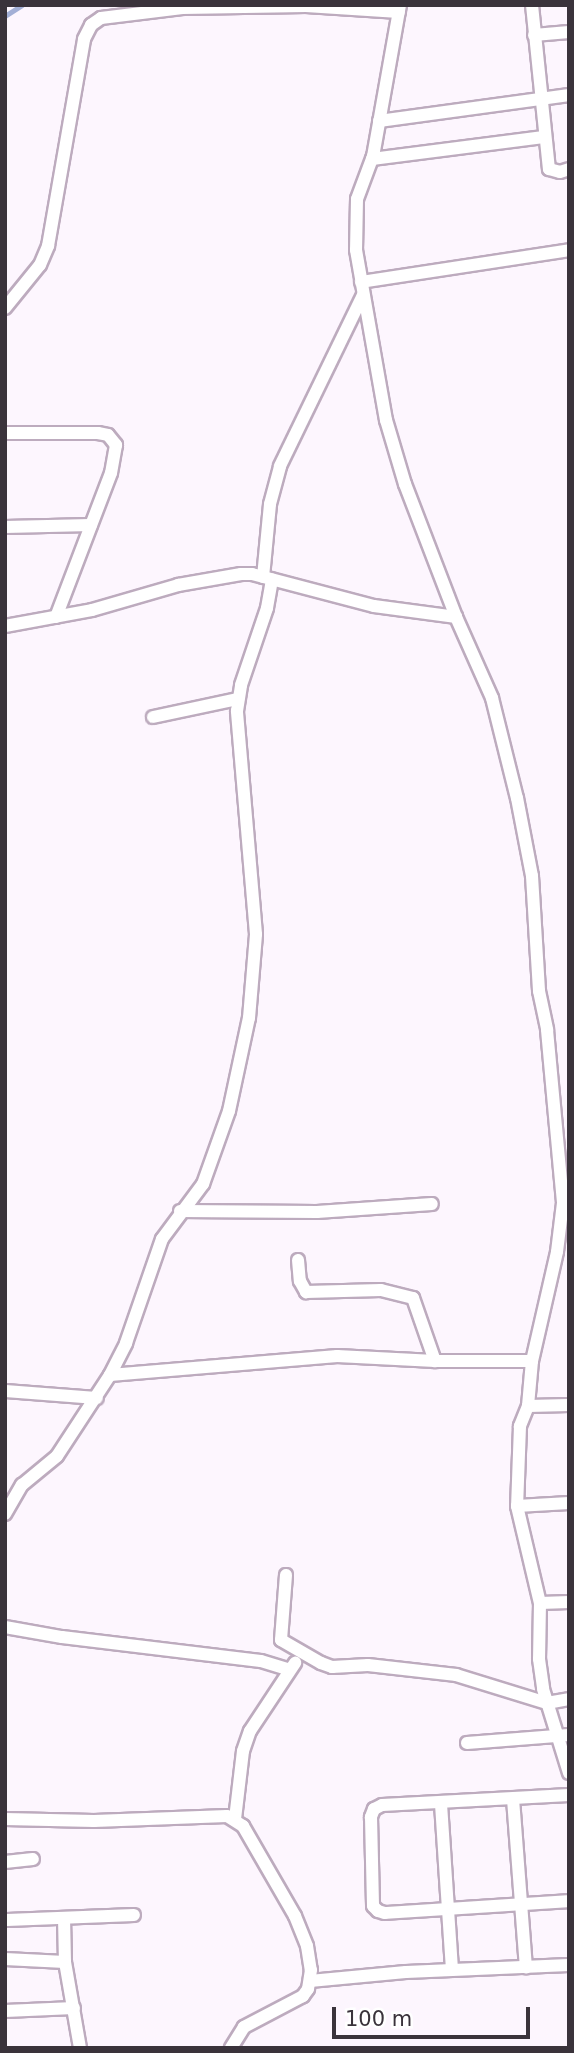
<!DOCTYPE html>
<style>
body{margin:0}
#map{position:relative;width:574px;height:2053px;overflow:hidden;background:#fdf6fe;font-family:"DejaVu Sans",sans-serif}
div>[style]{position:absolute}
[style*='--x']{left:calc(var(--x)*1px);top:calc(var(--y)*1px);width:calc(var(--w)*1px);rotate:calc(var(--a)*1deg)}
.stream>*{height:4.5px;margin:-2.25px;padding:0 2.25px;transform-origin:2.25px;border-radius:2.25px;background:#a3afd6}
.roads{filter:drop-shadow(2px 0 #bdabbe) drop-shadow(-2px 0 #bdabbe) drop-shadow(0 2px #bdabbe) drop-shadow(0 -2px #bdabbe)}
.minor>*{height:12px;margin:-6px;padding:0 6px;transform-origin:6px;border-radius:6px;background:#fff}
span{translate:-50% -50%;white-space:nowrap;text-align:center;line-height:1.15;-webkit-text-stroke:5px #fff;paint-order:stroke}
.frame{position:absolute;inset:0;border:7px solid #3a333b;pointer-events:none}
.scale{position:absolute;left:332px;top:2007px;width:198px;height:32px;box-sizing:border-box;border:4px solid #3a333b;border-top:0;padding-left:9px;font-size:21px;line-height:24px;white-space:nowrap;color:#3a333b;-webkit-text-stroke:5px #fff;paint-order:stroke}
</style>
<div id="map">
<div class="stream">
<div style="--x:5;--y:16;--w:20;--a:-33"></div>
</div>
<div class="roads">
<div class="minor">
<div style="--x:400;--y:5;--w:153;--a:100.1"></div>
<div style="--x:373;--y:156;--w:46;--a:110.4"></div>
<div style="--x:357;--y:199;--w:51;--a:91.1"></div>
<div style="--x:356;--y:250;--w:173;--a:80"></div>
<div style="--x:386;--y:420;--w:67;--a:73.5"></div>
<div style="--x:405;--y:484;--w:142;--a:69"></div>
<div style="--x:456;--y:617;--w:89;--a:66"></div>
<div style="--x:492;--y:698;--w:103;--a:76"></div>
<div style="--x:517;--y:798;--w:79;--a:79.1"></div>
<div style="--x:532;--y:876;--w:115;--a:86.5"></div>
<div style="--x:539;--y:991;--w:40;--a:78"></div>
<div style="--x:547;--y:1030;--w:174;--a:84.7"></div>
<div style="--x:563;--y:1203;--w:49;--a:97"></div>
<div style="--x:557;--y:1252;--w:112;--a:102.9"></div>
<div style="--x:532;--y:1361;--w:45;--a:95.1"></div>
<div style="--x:528;--y:1406;--w:22;--a:112"></div>
<div style="--x:520;--y:1426;--w:80;--a:92.1"></div>
<div style="--x:517;--y:1506;--w:100;--a:76.7"></div>
<div style="--x:540;--y:1603;--w:56;--a:91"></div>
<div style="--x:539;--y:1659;--w:30;--a:82"></div>
<div style="--x:543;--y:1689;--w:88;--a:72.8"></div>
<div style="--x:532;--y:5;--w:165;--a:84.1"></div>
<div style="--x:549;--y:169;--w:11;--a:15"></div>
<div style="--x:560;--y:172;--w:9;--a:-18"></div>
<div style="--x:534;--y:35;--w:35;--a:-5"></div>
<div style="--x:379;--y:121;--w:192;--a:-7.8"></div>
<div style="--x:372;--y:159;--w:173;--a:-7.3"></div>
<div style="--x:361;--y:282;--w:210;--a:-8.7"></div>
<div style="--x:5;--y:308;--w:55;--a:-50.9"></div>
<div style="--x:40;--y:265;--w:21;--a:-67"></div>
<div style="--x:48;--y:246;--w:210;--a:-80.1"></div>
<div style="--x:84;--y:39;--w:16;--a:-63"></div>
<div style="--x:91;--y:25;--w:12;--a:-35"></div>
<div style="--x:101;--y:18;--w:82;--a:-7"></div>
<div style="--x:182;--y:8;--w:124;--a:-0.9"></div>
<div style="--x:306;--y:6;--w:93;--a:3.7"></div>
<div style="--x:5;--y:433;--w:93;--a:0"></div>
<div style="--x:98;--y:433;--w:10;--a:11"></div>
<div style="--x:108;--y:435;--w:13;--a:51"></div>
<div style="--x:116;--y:445;--w:28;--a:100"></div>
<div style="--x:111;--y:473;--w:154;--a:110.9"></div>
<div style="--x:5;--y:527;--w:86;--a:-1.3"></div>
<div style="--x:263;--y:577;--w:73;--a:-84.5"></div>
<div style="--x:270;--y:504;--w:39;--a:-75"></div>
<div style="--x:280;--y:466;--w:190;--a:-64.1"></div>
<div style="--x:5;--y:626;--w:88;--a:-10.4"></div>
<div style="--x:92;--y:610;--w:90;--a:-16.2"></div>
<div style="--x:178;--y:585;--w:64;--a:-9.9"></div>
<div style="--x:241;--y:574;--w:11;--a:0"></div>
<div style="--x:252;--y:574;--w:126;--a:14.7"></div>
<div style="--x:374;--y:606;--w:83;--a:7.6"></div>
<div style="--x:153;--y:717;--w:87;--a:-12"></div>
<div style="--x:180;--y:1211;--w:137;--a:0.4"></div>
<div style="--x:317;--y:1212;--w:115;--a:-4"></div>
<div style="--x:298;--y:1260;--w:21;--a:85"></div>
<div style="--x:300;--y:1281;--w:13;--a:61"></div>
<div style="--x:306;--y:1292;--w:75;--a:-1.5"></div>
<div style="--x:381;--y:1290;--w:33;--a:14"></div>
<div style="--x:413;--y:1298;--w:67;--a:70.8"></div>
<div style="--x:110;--y:1375;--w:228;--a:-4.8"></div>
<div style="--x:337;--y:1356;--w:98;--a:2.9"></div>
<div style="--x:435;--y:1361;--w:97;--a:0"></div>
<div style="--x:5;--y:1391;--w:92;--a:4.4"></div>
<div style="--x:528;--y:1406;--w:41;--a:-1.4"></div>
<div style="--x:517;--y:1506;--w:52;--a:-3.3"></div>
<div style="--x:5;--y:1514;--w:34;--a:-60"></div>
<div style="--x:22;--y:1485;--w:45;--a:-39.6"></div>
<div style="--x:57;--y:1456;--w:97;--a:-56.8"></div>
<div style="--x:110;--y:1375;--w:36;--a:-63"></div>
<div style="--x:126;--y:1343;--w:110;--a:-70.9"></div>
<div style="--x:162;--y:1239;--w:69;--a:-53.3"></div>
<div style="--x:203;--y:1184;--w:77;--a:-70.4"></div>
<div style="--x:229;--y:1111;--w:95;--a:-77.9"></div>
<div style="--x:249;--y:1018;--w:84;--a:-85.2"></div>
<div style="--x:256;--y:934;--w:224;--a:-94.9"></div>
<div style="--x:237;--y:711;--w:26;--a:-81"></div>
<div style="--x:241;--y:685;--w:81;--a:-71.3"></div>
<div style="--x:267;--y:608;--w:29;--a:-80"></div>
<div style="--x:286;--y:1575;--w:65;--a:94.4"></div>
<div style="--x:281;--y:1640;--w:46;--a:29.9"></div>
<div style="--x:321;--y:1663;--w:12;--a:20"></div>
<div style="--x:332;--y:1667;--w:36;--a:-3"></div>
<div style="--x:368;--y:1665;--w:89;--a:6.5"></div>
<div style="--x:456;--y:1675;--w:95;--a:17.1"></div>
<div style="--x:547;--y:1703;--w:22;--a:-10"></div>
<div style="--x:540;--y:1603;--w:29;--a:-2"></div>
<div style="--x:5;--y:1627;--w:58;--a:10"></div>
<div style="--x:62;--y:1637;--w:200;--a:6.9"></div>
<div style="--x:261;--y:1661;--w:30;--a:17"></div>
<div style="--x:467;--y:1743;--w:102;--a:-4.5"></div>
<div style="--x:569;--y:1795;--w:187;--a:176.9"></div>
<div style="--x:382;--y:1805;--w:9;--a:153"></div>
<div style="--x:374;--y:1809;--w:9;--a:111"></div>
<div style="--x:371;--y:1817;--w:89;--a:88.7"></div>
<div style="--x:373;--y:1906;--w:7;--a:45"></div>
<div style="--x:378;--y:1911;--w:7;--a:16"></div>
<div style="--x:385;--y:1913;--w:184;--a:-3.7"></div>
<div style="--x:513;--y:1799;--w:169;--a:85.6"></div>
<div style="--x:441;--y:1804;--w:166;--a:86.2"></div>
<div style="--x:5;--y:1819;--w:89;--a:1.3"></div>
<div style="--x:94;--y:1821;--w:133;--a:-2.2"></div>
<div style="--x:227;--y:1816;--w:19;--a:32"></div>
<div style="--x:243;--y:1826;--w:104;--a:60"></div>
<div style="--x:295;--y:1916;--w:32;--a:68"></div>
<div style="--x:307;--y:1946;--w:24;--a:81"></div>
<div style="--x:311;--y:1970;--w:19;--a:99"></div>
<div style="--x:308;--y:1989;--w:9;--a:126"></div>
<div style="--x:303;--y:1996;--w:67;--a:152.3"></div>
<div style="--x:244;--y:2027;--w:25;--a:122"></div>
<div style="--x:235;--y:1819;--w:68;--a:-83.3"></div>
<div style="--x:243;--y:1751;--w:21;--a:-71"></div>
<div style="--x:250;--y:1731;--w:82;--a:-56.5"></div>
<div style="--x:5;--y:1862;--w:28;--a:-6"></div>
<div style="--x:64;--y:1918;--w:44;--a:88.7"></div>
<div style="--x:65;--y:1962;--w:87;--a:80.1"></div>
<div style="--x:7;--y:1920;--w:127;--a:-2.3"></div>
<div style="--x:5;--y:1959;--w:60;--a:2.9"></div>
<div style="--x:310;--y:1981;--w:96;--a:-5.4"></div>
<div style="--x:406;--y:1972;--w:163;--a:-2.5"></div>
<div style="--x:5;--y:2011;--w:69;--a:-2.5"></div>
</div>
</div>
<div class="frame"></div>
<div class="scale">100 m</div>
</div>
